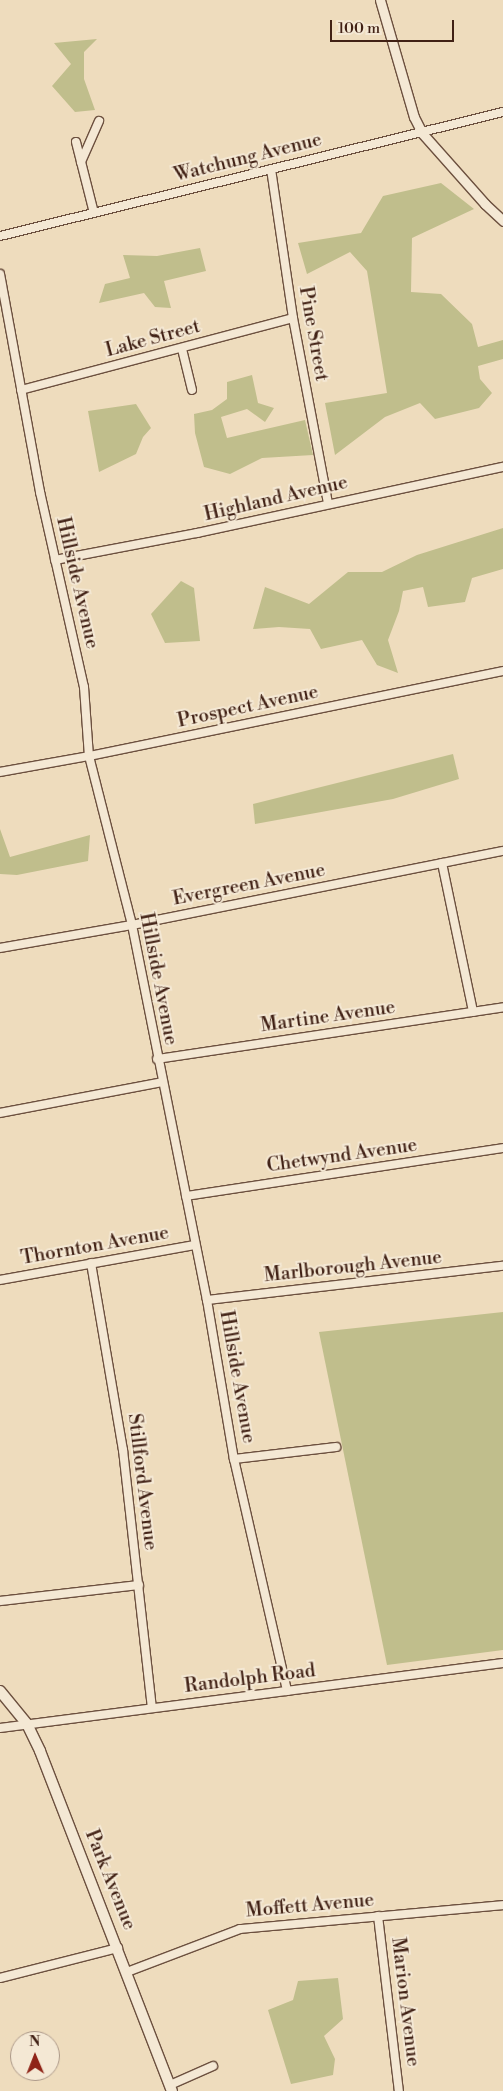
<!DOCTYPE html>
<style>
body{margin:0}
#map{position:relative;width:503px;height:2091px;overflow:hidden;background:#eedcbd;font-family:"Libre Bodoni",serif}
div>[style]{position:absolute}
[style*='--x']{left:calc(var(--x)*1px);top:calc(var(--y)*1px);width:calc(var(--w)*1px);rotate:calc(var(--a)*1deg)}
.green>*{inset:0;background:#c0be8c}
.roads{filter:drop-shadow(1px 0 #6c503f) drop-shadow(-1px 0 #6c503f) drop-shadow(0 1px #6c503f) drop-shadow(0 -1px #6c503f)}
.minor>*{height:8px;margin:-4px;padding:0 4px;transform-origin:4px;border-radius:4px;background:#f4e8d4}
.tertiary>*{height:9px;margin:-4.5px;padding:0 4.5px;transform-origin:4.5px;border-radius:4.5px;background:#f4e8d4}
.secondary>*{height:10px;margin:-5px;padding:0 5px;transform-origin:5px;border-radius:5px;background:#f4e8d4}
span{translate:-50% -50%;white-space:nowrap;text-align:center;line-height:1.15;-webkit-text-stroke:4px #f4e8d4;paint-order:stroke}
.street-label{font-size:19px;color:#412115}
.north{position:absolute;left:10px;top:2031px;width:50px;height:50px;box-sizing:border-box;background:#f4e8d4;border:1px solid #ac9888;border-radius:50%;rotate:359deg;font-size:14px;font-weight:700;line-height:20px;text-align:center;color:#412115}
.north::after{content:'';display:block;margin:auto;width:18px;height:22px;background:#8f2418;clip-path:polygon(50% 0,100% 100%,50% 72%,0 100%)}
.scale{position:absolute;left:330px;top:20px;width:124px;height:22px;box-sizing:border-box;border:2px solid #412115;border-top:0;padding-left:6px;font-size:15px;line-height:18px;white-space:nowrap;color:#412115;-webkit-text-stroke:4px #f4e8d4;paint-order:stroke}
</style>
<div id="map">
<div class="green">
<div style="clip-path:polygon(97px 39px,84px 52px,84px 79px,95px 110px,75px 112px,52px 86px,71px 64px,54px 43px)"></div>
<div style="clip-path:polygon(441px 183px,474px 209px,412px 238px,411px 292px,441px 294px,472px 324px,478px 347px,503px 340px,503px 359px,478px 366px,480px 379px,492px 393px,479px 408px,435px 419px,420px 403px,385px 417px,335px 455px,325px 403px,387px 393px,367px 271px,350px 252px,307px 274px,298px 243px,361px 233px,383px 196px)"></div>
<div style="clip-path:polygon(200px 248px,206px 271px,164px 281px,171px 308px,155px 307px,144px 293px,99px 303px,105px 284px,130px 278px,123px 255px,157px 256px)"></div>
<div style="clip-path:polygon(252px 375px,258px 403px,274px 408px,265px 422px,247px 409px,221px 417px,227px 438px,305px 420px,313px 455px,262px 458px,230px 474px,204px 467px,195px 433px,194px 414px,212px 410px,227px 399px,227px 382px)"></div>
<div style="clip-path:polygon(136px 404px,151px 428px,143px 437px,136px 454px,99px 472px,88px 411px)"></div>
<div style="clip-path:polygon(503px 528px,503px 569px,472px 578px,465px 602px,428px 607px,423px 587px,403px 591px,399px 611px,388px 640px,398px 673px,377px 665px,362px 640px,321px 649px,310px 629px,279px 627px,253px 629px,265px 587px,309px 604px,348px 572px,382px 572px,417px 555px)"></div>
<div style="clip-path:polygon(181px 581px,194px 588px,200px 641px,165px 643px,151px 614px)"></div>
<div style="clip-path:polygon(453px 754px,459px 779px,393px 799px,255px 824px,253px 804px)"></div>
<div style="clip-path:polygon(0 829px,10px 857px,90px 835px,88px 861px,17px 875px,0 874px)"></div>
<div style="clip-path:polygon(503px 1312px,503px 1650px,387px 1665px,319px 1332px)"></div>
<div style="clip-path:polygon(338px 1978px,343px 2019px,324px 2036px,335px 2059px,333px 2075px,291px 2084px,268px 2010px,293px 2000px,298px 1981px)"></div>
</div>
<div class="roads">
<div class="minor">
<div style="--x:76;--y:142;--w:73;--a:75.8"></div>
<div style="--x:81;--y:162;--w:45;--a:-66.3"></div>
<div style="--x:271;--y:169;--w:151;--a:81.6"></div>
<div style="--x:293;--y:318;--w:189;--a:79.3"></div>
<div style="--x:0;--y:236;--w:518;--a:-13.85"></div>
<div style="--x:0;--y:274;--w:222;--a:79.6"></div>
<div style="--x:40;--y:492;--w:200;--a:77.3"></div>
<div style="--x:84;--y:687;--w:69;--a:85.9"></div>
<div style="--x:89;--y:756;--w:174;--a:75.7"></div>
<div style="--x:132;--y:925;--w:382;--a:78.7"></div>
<div style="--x:207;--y:1300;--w:161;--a:80.4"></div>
<div style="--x:234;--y:1459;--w:238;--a:77.1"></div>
<div style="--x:182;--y:349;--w:42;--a:76.3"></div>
<div style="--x:21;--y:390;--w:281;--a:-14.8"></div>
<div style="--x:55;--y:560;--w:145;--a:-10.8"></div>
<div style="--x:197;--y:533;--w:313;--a:-12.2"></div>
<div style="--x:0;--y:772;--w:90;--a:-10.2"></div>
<div style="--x:89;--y:756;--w:423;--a:-11.6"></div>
<div style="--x:442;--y:863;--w:152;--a:78.2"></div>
<div style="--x:0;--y:948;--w:134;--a:-9.9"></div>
<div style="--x:132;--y:925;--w:378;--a:-11.3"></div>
<div style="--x:157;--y:1059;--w:350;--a:-8.5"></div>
<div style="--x:0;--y:1113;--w:165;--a:-10.8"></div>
<div style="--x:186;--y:1196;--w:321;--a:-8.6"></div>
<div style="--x:91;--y:1263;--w:190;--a:80.3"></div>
<div style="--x:123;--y:1450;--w:259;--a:83.6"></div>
<div style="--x:0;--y:1280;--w:198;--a:-10.2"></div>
<div style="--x:207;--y:1300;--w:298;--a:-6.6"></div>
<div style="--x:234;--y:1459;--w:103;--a:-6.7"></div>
<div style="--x:0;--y:1601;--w:140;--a:-6.6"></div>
<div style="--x:0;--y:1728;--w:507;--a:-7.36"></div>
<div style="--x:378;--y:1916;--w:176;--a:83.2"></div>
<div style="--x:127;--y:1972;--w:121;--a:-20.8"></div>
<div style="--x:240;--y:1929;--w:264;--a:-5.2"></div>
<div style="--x:0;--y:1978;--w:122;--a:-14.3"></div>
<div style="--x:170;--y:2085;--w:47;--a:-23.8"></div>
</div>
<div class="tertiary">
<div style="--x:380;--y:0;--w:122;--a:73.8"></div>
<div style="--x:414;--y:117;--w:18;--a:63"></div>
<div style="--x:422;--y:133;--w:95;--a:48.4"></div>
<div style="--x:485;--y:204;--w:25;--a:43"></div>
</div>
<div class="secondary">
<div style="--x:0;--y:1691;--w:43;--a:50.7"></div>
<div style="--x:27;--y:1724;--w:30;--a:64"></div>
<div style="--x:40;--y:1751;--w:365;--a:68.8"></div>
</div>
</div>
<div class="street-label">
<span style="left:248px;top:158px;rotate:-14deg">Watchung Avenue</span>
<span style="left:313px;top:334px;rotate:80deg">Pine Street</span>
<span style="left:153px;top:339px;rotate:-15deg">Lake Street</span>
<span style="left:276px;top:499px;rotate:-13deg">Highland Avenue</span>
<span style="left:77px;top:583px;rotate:77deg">Hillside Avenue</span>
<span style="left:248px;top:707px;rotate:-12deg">Prospect Avenue</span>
<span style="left:249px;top:885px;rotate:-11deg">Evergreen Avenue</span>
<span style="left:158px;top:979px;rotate:79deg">Hillside Avenue</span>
<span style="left:328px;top:1017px;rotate:-8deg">Martine Avenue</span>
<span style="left:342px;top:1156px;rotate:-8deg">Chetwynd Avenue</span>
<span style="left:95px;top:1246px;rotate:-10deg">Thornton Avenue</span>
<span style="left:353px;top:1267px;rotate:-6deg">Marlborough Avenue</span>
<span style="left:237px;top:1377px;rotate:80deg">Hillside Avenue</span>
<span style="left:142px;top:1482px;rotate:83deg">Stillford Avenue</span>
<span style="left:250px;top:1679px;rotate:-7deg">Randolph Road</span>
<span style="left:110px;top:1880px;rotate:68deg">Park Avenue</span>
<span style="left:310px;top:1906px;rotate:-5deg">Moffett Avenue</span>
<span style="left:405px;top:2002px;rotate:83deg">Marion Avenue</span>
</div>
<div class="north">N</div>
<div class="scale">100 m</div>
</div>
